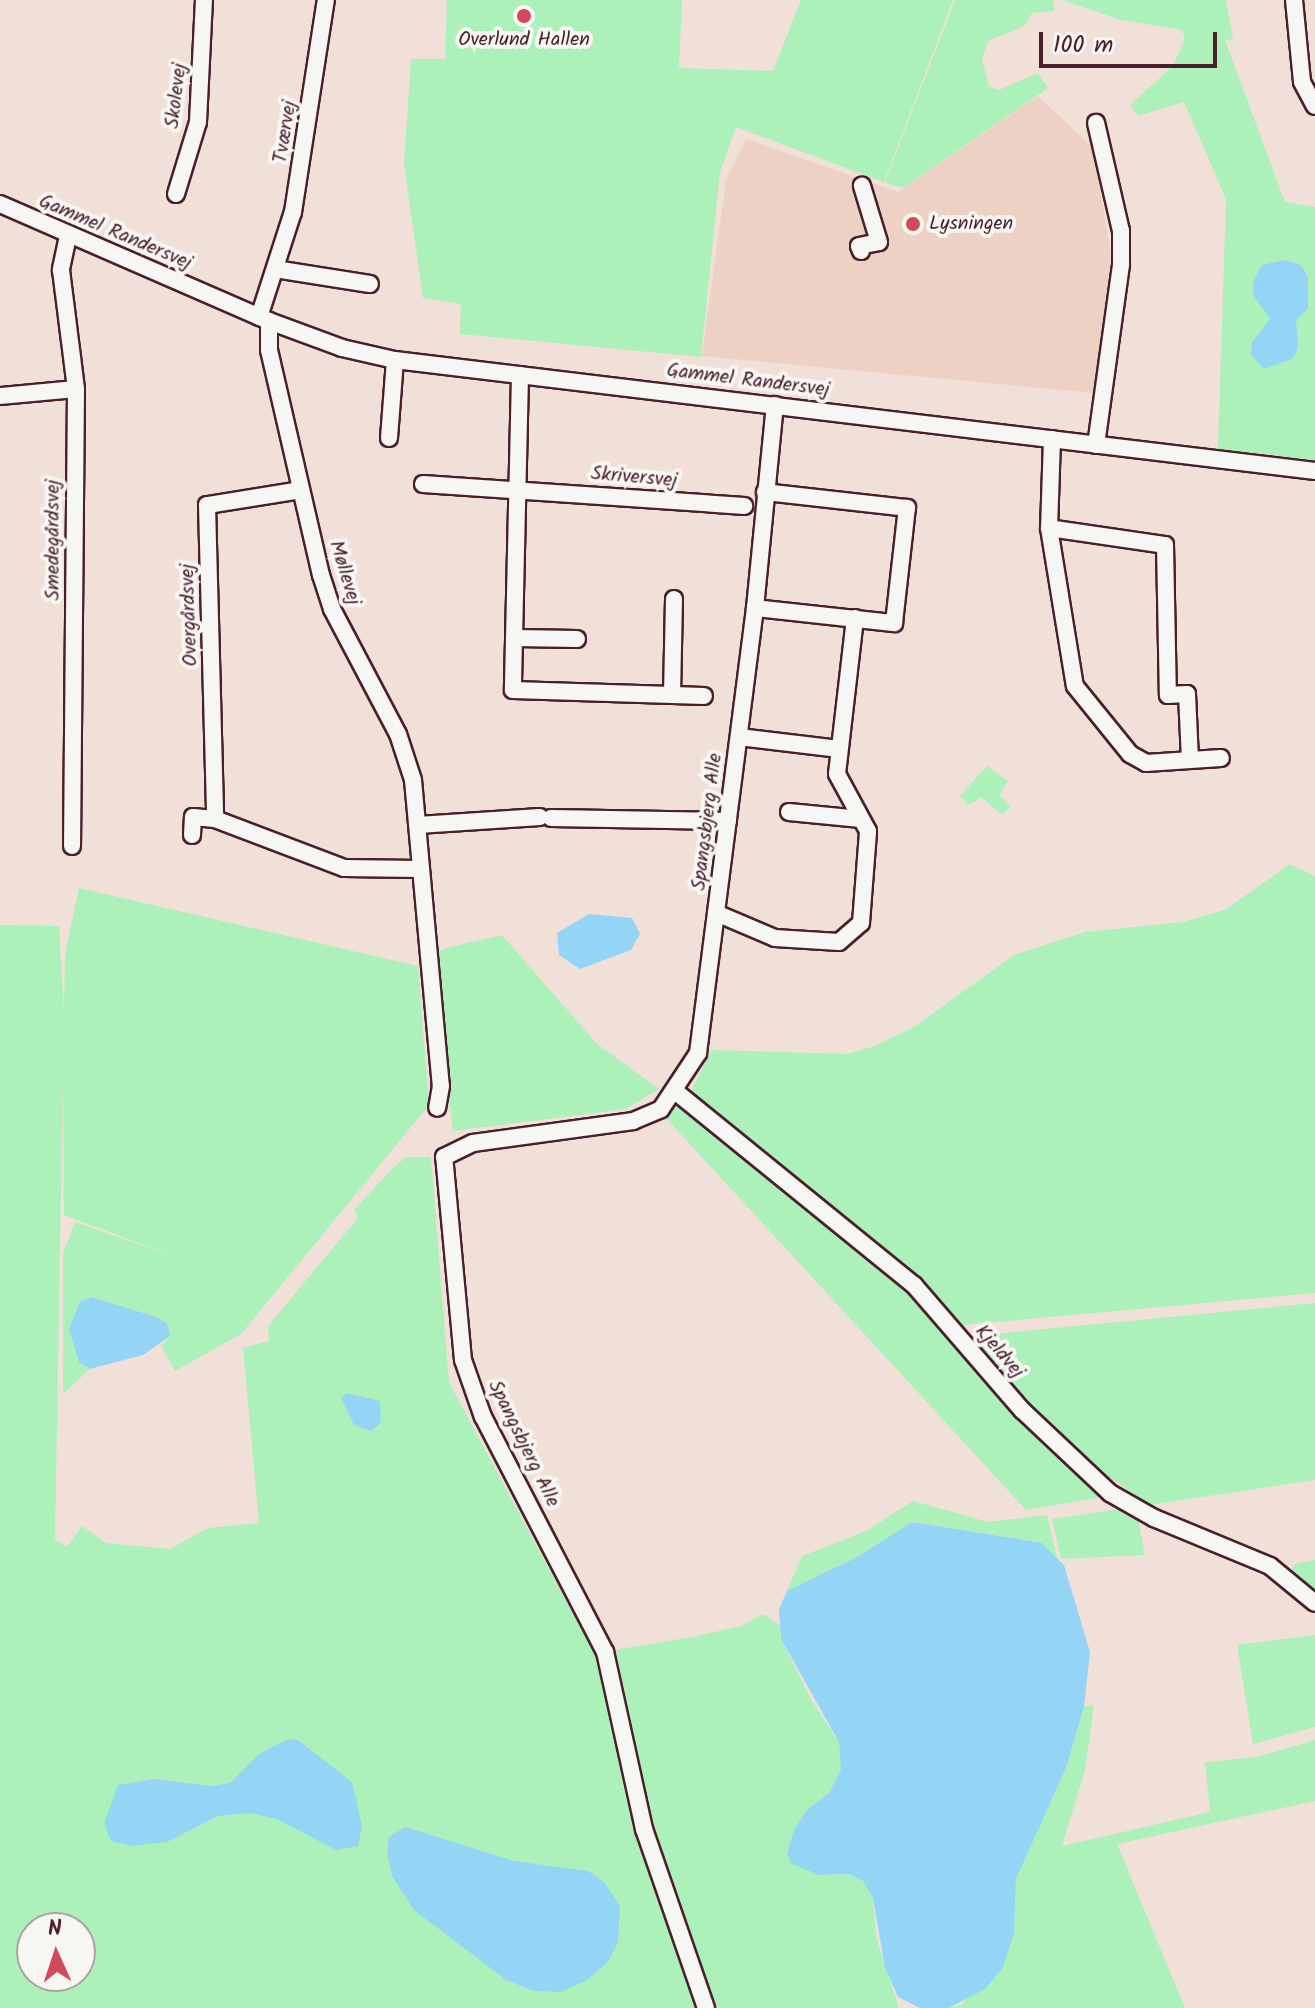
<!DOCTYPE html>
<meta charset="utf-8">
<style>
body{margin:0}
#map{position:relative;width:1315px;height:2008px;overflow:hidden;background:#f1e0d7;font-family:Kalam,sans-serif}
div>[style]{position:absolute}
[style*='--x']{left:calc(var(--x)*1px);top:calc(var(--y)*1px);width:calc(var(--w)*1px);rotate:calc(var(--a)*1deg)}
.built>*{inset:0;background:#edd1c4}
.green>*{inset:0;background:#acf0ba}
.water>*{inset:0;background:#94d5f6}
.roads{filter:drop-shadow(2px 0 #4a1f2b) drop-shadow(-2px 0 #4a1f2b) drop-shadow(0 2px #4a1f2b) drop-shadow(0 -2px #4a1f2b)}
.minor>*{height:16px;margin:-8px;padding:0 8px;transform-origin:8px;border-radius:8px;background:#f6f6f2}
.dots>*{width:22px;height:22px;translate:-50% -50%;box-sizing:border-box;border:4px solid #f6f6f2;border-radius:50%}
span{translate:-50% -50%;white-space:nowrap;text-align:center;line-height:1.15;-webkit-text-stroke:8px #f6f6f2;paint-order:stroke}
.poi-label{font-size:20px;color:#4a1f2b}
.left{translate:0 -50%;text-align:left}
.street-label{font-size:20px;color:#4a1f2b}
.north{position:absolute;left:16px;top:1912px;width:80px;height:80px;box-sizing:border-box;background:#f6f6f2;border:2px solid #b1a0a2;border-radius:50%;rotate:357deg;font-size:22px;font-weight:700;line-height:32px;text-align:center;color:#4a1f2b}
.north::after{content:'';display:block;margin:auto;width:28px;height:36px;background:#d1495b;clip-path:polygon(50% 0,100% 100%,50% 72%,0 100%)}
.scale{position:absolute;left:1039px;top:32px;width:178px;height:36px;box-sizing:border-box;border:4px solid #4a1f2b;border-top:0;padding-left:10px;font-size:24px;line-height:28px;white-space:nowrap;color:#4a1f2b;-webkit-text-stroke:6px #f6f6f2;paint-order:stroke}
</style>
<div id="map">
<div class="built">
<div style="clip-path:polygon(1038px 96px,1093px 148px,1111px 256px,1094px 393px,702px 356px,726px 180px,746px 139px,898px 192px)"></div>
</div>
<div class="green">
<div style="clip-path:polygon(447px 0,682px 0,679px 68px,773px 71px,801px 0,953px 0,884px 182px,736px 127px,720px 172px,701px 357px,460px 334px,461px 304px,423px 298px,404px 164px,411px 59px,445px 59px)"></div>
<div style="clip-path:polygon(955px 0,1053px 0,1054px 11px,1032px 13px,1024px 26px,988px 41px,982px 60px,989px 86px,999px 90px,1038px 73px,1048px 88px,903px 188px,885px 182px)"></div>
<div style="clip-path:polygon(1062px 0,1226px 0,1233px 39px,1225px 40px,1285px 202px,1315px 207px,1315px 460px,1218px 449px,1226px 199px,1184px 102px,1138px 116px,1130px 105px,1173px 66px,1185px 39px,1182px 30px,1121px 20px)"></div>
<div style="clip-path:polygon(987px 766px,1008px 781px,999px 795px,1011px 807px,1002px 815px,981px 797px,969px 805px,960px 796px)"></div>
<div style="clip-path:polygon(1290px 864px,1315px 876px,1315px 1293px,962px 1325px,889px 1251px,690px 1094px,711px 1050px,847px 1054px,875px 1046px,914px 1027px,1014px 955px,1085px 932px,1183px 922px,1225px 910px)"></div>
<div style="clip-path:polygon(evenodd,79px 888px,418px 966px,429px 1105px,241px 1334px,175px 1371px,161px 1346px,170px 1336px,79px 1362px,90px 1369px,63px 1394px,63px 1254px,75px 1222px,181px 1259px,64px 1215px,63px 1078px,55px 1540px,67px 1547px,82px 1526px,106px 1543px,170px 1549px,208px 1528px,259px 1523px,243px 1348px,269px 1341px,268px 1326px,358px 1218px,354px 1210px,392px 1169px,406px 1157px,431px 1157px,449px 1382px,591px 1648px,614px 1650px,692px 1637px,742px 1626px,763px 1614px,780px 1625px,781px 1639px,810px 1698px,839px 1742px,841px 1769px,829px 1793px,808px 1809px,818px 1875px,849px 1874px,863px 1881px,873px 1898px,876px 1937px,899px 2008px,0 2008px,0 925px,59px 926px,64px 1013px,65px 954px,79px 888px,32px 1928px,80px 1928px,80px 1976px,32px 1976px,32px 1928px)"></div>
<div style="clip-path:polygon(502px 935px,597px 1044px,659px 1089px,626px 1109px,453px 1131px,432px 957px,446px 948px)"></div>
<div style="clip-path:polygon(683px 1105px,868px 1251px,1103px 1497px,1026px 1510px,665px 1117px,668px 1109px)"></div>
<div style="clip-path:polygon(1315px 1303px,1315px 1480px,1149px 1505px,1070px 1449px,976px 1349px,983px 1335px)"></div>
<div style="clip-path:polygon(913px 1501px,988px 1522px,1047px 1515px,1057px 1558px,1042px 1543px,912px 1522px,857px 1557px,787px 1591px,802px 1556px,866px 1531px)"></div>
<div style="clip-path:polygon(1119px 1509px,1138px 1518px,1145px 1555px,1061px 1559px,1052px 1519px)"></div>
<div style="clip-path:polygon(1315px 1560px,1315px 1598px,1290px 1572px,1295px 1564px)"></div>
<div style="clip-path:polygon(1315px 1635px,1315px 1727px,1253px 1744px,1237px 1645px)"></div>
<div style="clip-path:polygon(1094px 1704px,1085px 1770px,1062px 1846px,1210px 1812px,1205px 1762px,1257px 1757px,1315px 1740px,1315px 1801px,1117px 1844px,1185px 2008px,949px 2008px,961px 2005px,1014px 1933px,1016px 1879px,1066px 1768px,1084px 1707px)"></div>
</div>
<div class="water">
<div style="clip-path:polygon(1285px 260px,1301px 265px,1308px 277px,1308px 309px,1296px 320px,1298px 348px,1292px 359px,1264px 369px,1251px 355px,1252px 342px,1270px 319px,1254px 296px,1253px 282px,1262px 265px)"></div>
<div style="clip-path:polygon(589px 914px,632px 918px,640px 934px,631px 950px,580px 969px,559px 955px,557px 933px)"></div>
<div style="clip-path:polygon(91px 1297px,156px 1317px,167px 1323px,170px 1336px,143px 1355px,90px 1369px,79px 1362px,69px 1329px,80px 1302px)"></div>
<div style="clip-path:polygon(347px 1393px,380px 1401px,381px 1423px,371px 1431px,354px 1425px,341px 1398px)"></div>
<div style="clip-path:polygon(912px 1522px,1042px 1543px,1064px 1565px,1090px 1652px,1084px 1707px,1066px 1768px,1016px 1879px,1014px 1933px,1003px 1967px,985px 1989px,949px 2008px,920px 2008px,898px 1997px,885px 1968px,873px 1898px,863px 1881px,849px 1874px,819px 1875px,792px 1864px,787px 1854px,794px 1830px,808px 1809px,829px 1793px,841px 1769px,839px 1742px,781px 1639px,779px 1609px,787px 1591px,857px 1557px)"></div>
<div style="clip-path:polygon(288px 1739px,298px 1740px,352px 1782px,362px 1826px,358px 1846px,336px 1850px,277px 1819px,251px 1813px,218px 1816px,167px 1842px,132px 1846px,111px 1841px,104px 1824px,118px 1785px,154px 1779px,210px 1786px,230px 1783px,259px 1754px)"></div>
<div style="clip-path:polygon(405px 1827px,514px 1861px,588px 1871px,604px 1882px,620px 1906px,618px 1942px,607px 1963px,587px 1980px,561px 1992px,534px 1991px,506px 1980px,414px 1910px,392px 1876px,387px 1851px,389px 1837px)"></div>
</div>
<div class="roads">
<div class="minor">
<div style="--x:1294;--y:0;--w:82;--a:84.4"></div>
<div style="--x:1302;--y:82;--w:27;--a:62"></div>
<div style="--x:176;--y:194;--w:75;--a:-73"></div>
<div style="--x:198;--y:122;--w:122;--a:-87.2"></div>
<div style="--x:0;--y:204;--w:293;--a:23.5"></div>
<div style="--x:269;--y:321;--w:78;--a:20.3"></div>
<div style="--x:342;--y:348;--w:54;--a:12.8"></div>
<div style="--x:395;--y:360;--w:927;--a:6.88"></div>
<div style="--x:68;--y:236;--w:35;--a:102"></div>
<div style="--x:61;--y:270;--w:120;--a:82.8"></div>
<div style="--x:76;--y:389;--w:457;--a:90.5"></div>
<div style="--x:861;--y:251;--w:5;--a:-112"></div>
<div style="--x:859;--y:246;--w:20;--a:-11"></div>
<div style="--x:879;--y:242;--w:59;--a:-106.9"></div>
<div style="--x:275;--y:269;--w:96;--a:9"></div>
<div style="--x:259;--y:317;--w:110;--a:-72.1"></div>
<div style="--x:293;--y:212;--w:215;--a:-81.2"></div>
<div style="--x:269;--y:321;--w:29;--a:90"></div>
<div style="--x:269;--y:350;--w:231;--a:77"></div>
<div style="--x:321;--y:575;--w:36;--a:72"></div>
<div style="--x:332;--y:609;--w:141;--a:62.2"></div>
<div style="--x:398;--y:734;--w:48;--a:71.9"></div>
<div style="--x:413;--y:780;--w:307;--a:84.8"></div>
<div style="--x:441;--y:1086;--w:22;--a:100"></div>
<div style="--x:520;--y:375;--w:315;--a:91.3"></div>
<div style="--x:513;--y:690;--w:191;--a:1.8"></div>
<div style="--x:0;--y:396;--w:76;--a:-5.3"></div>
<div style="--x:389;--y:438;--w:78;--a:-85.6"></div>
<div style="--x:1052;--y:439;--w:89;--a:91.9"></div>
<div style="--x:1049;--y:528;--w:160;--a:80.7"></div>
<div style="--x:1075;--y:686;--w:87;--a:51"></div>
<div style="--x:1130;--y:754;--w:18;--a:29"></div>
<div style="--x:1146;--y:763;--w:75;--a:-3.8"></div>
<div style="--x:1096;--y:445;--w:183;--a:-82.1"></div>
<div style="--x:1121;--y:264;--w:33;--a:-90"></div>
<div style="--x:1121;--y:231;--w:111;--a:-103"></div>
<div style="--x:423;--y:484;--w:322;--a:3.9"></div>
<div style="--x:301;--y:490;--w:95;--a:170.9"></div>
<div style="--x:207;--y:505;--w:314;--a:88.5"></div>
<div style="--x:215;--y:819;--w:138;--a:20.8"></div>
<div style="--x:344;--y:868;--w:75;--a:0.8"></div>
<div style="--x:1049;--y:528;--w:117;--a:8.3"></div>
<div style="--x:1165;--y:545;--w:150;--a:88.9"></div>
<div style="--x:1168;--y:695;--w:19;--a:-3"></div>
<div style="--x:1187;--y:694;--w:66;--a:87.4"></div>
<div style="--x:755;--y:608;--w:140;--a:6.2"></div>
<div style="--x:894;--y:623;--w:116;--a:-83.6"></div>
<div style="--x:907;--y:508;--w:143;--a:-173.6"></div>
<div style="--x:516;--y:638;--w:61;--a:0.9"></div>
<div style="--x:672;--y:695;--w:96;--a:-88.8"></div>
<div style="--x:739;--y:737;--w:101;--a:6.8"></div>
<div style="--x:789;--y:812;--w:72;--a:5.6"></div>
<div style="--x:551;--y:818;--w:177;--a:1"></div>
<div style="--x:418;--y:825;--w:122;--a:-3.8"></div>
<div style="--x:192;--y:835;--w:18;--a:-87"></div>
<div style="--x:193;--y:817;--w:22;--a:5"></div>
<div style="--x:716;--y:913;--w:64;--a:23"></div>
<div style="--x:775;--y:938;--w:64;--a:3.6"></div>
<div style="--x:839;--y:942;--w:29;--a:-41"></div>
<div style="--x:861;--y:923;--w:92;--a:-85.6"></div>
<div style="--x:868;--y:831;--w:65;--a:-118.5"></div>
<div style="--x:837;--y:774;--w:157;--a:-83.4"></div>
<div style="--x:675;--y:1091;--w:308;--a:39.1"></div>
<div style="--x:914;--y:1285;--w:165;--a:49.2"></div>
<div style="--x:1022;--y:1410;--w:121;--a:43.3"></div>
<div style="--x:1110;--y:1493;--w:51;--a:29.6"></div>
<div style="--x:1154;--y:1518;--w:126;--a:22.5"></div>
<div style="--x:1270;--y:1566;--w:58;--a:39.4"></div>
<div style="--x:706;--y:2008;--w:189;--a:-109.1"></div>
<div style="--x:644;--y:1829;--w:181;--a:-102.4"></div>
<div style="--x:605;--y:1652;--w:265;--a:-117.4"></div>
<div style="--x:483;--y:1417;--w:60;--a:-109.3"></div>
<div style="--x:463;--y:1360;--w:204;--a:-95.3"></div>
<div style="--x:444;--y:1157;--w:32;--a:-26"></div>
<div style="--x:473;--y:1143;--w:162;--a:-7.8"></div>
<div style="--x:633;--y:1121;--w:30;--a:-23"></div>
<div style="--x:661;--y:1109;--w:67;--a:-56.5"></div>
<div style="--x:698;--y:1053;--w:449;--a:-82.7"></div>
<div style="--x:755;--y:608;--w:204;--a:-84.4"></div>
</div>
</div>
<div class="dots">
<div style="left:524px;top:16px;background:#d1495b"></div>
<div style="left:913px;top:224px;background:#d1495b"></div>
</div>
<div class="poi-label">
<span style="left:524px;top:40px">Overlund Hallen</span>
<span class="left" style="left:929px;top:224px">Lysningen</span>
</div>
<div class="street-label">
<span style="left:177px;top:96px;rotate:-83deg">Skolevej</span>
<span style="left:286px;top:132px;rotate:-81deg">Tværvej</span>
<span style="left:115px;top:233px;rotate:23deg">Gammel Randersvej</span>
<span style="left:748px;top:381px;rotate:7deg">Gammel Randersvej</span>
<span style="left:634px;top:478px;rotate:5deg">Skriversvej</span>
<span style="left:54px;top:540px;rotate:-90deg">Smedegårdsvej</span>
<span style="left:344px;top:573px;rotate:73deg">Møllevej</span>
<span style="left:190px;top:615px;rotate:-92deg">Overgårdsvej</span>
<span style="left:708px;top:822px;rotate:-83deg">Spangsbjerg Alle</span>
<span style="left:999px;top:1352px;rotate:49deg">Kjeldvej</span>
<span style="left:523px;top:1444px;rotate:64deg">Spangsbjerg Alle</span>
</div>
<div class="north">N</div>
<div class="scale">100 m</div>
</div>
